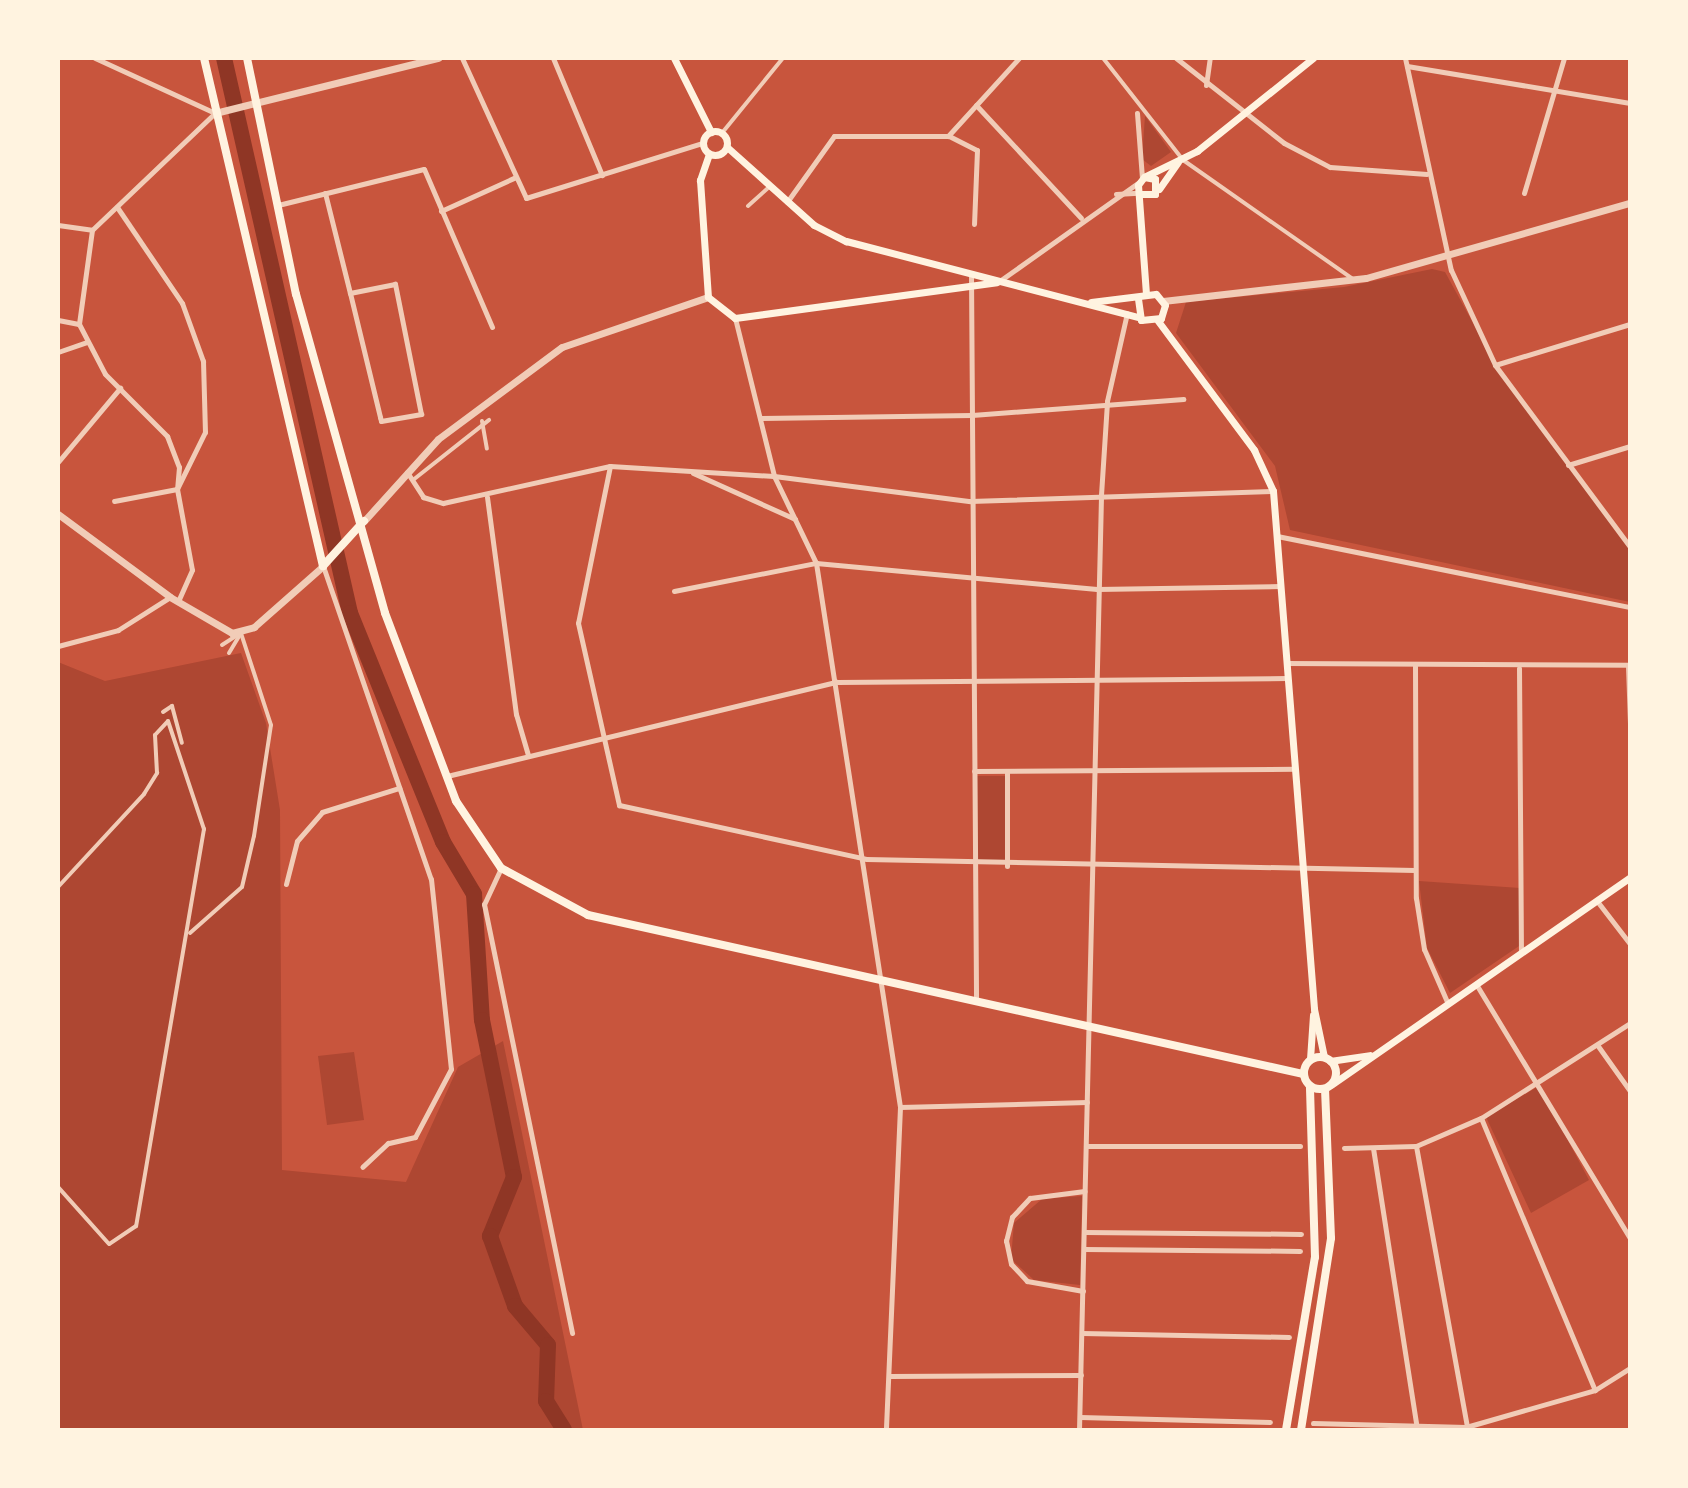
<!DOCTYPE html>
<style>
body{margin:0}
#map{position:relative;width:1688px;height:1488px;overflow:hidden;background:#c8553d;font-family:Barlow,sans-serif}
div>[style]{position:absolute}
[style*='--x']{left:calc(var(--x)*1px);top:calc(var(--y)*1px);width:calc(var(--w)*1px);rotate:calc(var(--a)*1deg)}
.green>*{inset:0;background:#ae4732}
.river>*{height:16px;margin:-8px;padding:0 8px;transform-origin:8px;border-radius:8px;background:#8f3625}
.pedestrian>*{height:4px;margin:-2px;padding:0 2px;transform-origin:2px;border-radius:2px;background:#f1ccb7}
.minor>*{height:5px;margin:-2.5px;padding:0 2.5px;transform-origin:2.5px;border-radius:2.5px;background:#f1ccb7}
.tertiary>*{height:7px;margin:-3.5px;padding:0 3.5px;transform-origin:3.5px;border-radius:3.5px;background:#f1ccb7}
.secondary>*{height:7px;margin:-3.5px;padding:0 3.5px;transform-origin:3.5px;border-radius:3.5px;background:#fff3e0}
.secondary>.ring{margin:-3.5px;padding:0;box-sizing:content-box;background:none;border:7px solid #fff3e0;border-radius:50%}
.primary>*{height:8px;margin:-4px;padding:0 4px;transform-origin:4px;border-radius:4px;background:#fff3e0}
.primary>.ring{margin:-4px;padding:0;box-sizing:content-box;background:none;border:8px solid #fff3e0;border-radius:50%}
span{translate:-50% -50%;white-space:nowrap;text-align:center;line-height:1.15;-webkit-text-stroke:7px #fff3e0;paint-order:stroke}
.frame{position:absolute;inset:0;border:60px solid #fff3e0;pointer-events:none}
</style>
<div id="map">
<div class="green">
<div style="clip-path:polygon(1145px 116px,1171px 152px,1151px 166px,1142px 159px)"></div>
<div style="clip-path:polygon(1432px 269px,1445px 272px,1496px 365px,1630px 547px,1630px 602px,1290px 530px,1275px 466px,1176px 333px,1186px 302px,1344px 287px)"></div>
<div style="clip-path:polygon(241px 653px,266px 723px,280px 810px,282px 1170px,406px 1182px,458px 1067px,503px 1041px,583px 1430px,58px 1430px,58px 662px,105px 681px)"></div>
<div style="clip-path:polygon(977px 776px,1005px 776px,1005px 861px,978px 861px)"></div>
<div style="clip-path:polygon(1419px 881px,1520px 888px,1519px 946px,1450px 993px,1427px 948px)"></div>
<div style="clip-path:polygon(354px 1052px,364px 1120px,327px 1125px,318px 1056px)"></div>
<div style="clip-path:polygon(1539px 1086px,1589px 1180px,1531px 1213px,1486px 1117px)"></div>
<div style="clip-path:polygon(1082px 1196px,1080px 1285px,1034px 1280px,1011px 1259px,1014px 1223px,1042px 1199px)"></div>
</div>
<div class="river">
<div style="--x:224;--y:58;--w:569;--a:77.21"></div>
<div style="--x:350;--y:613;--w:247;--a:67.9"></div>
<div style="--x:443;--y:842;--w:61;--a:59.2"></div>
<div style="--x:474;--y:894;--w:126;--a:86.4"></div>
<div style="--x:482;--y:1020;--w:160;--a:78.5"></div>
<div style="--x:514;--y:1177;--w:64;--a:112.1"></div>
<div style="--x:490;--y:1236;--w:74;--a:70.3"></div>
<div style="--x:515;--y:1306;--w:51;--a:49.8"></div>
<div style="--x:548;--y:1345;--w:56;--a:92"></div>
<div style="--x:546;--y:1401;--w:34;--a:58"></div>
</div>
<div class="pedestrian">
<div style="--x:1103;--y:58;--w:130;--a:51.9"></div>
<div style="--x:1183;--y:160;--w:208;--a:35"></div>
<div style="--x:722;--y:133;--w:97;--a:-50.9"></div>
<div style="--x:748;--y:206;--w:28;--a:-42"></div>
<div style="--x:482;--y:421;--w:28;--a:80"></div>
<div style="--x:413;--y:480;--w:97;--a:-38.3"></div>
<div style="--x:222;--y:645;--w:20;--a:-33"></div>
<div style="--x:229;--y:653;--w:23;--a:-59"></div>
<div style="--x:163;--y:712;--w:11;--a:-34"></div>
<div style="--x:172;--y:706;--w:38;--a:75"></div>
<div style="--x:58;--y:887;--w:127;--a:-47.2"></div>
<div style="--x:144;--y:794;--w:25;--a:-58"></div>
<div style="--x:157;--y:773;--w:38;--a:-93"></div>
<div style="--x:155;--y:735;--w:19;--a:-47"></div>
<div style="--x:168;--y:721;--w:114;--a:71.6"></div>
<div style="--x:204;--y:829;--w:403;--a:99.7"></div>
<div style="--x:136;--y:1226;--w:32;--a:146"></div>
<div style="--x:109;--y:1244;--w:76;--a:-131.8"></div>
<div style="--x:190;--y:933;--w:69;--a:-41.5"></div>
<div style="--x:242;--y:887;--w:52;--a:-76.8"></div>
<div style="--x:254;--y:836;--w:112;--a:-81.3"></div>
<div style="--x:271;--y:725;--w:97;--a:-108.1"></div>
</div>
<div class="minor">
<div style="--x:462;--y:58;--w:154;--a:65.4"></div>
<div style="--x:526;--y:198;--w:185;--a:-17.3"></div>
<div style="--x:553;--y:58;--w:127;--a:67.3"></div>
<div style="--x:1176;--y:58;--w:137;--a:38.2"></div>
<div style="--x:1284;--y:143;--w:52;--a:27.6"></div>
<div style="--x:1330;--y:167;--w:97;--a:4.1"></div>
<div style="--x:1405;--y:58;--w:217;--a:77.8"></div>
<div style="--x:1451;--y:270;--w:105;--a:65.1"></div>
<div style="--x:1495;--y:365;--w:227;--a:53.4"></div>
<div style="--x:1407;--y:66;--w:226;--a:9.4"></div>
<div style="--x:1206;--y:85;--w:27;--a:-82"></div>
<div style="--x:976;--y:105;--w:154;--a:47.1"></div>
<div style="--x:1137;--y:113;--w:65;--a:85.6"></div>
<div style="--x:949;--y:136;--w:31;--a:27"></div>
<div style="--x:977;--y:150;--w:74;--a:92.3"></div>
<div style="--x:325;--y:193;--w:103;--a:76"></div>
<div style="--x:350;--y:293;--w:128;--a:76.4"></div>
<div style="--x:380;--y:417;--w:4;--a:76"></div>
<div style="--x:381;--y:421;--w:41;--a:-9.9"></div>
<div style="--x:421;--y:414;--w:133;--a:-101.3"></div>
<div style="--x:395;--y:284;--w:46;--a:168.7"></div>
<div style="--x:1524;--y:193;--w:141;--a:-73.5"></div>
<div style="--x:1116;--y:194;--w:22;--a:-3"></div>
<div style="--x:787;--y:202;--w:81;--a:-54.5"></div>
<div style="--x:834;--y:136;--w:114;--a:0"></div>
<div style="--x:948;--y:136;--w:105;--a:-47.7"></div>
<div style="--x:278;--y:205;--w:150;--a:-13.9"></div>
<div style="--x:424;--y:169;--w:172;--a:66.7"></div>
<div style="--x:117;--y:207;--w:116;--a:55.9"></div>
<div style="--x:182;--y:303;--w:62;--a:70.1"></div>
<div style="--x:203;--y:361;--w:71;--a:88.4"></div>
<div style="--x:205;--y:432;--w:64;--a:116.2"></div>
<div style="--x:177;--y:489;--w:82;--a:79.5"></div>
<div style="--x:192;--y:570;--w:34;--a:114"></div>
<div style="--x:441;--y:211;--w:82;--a:-24.4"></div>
<div style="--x:58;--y:225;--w:34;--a:8"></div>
<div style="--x:92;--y:230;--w:170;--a:-43.6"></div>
<div style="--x:215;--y:113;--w:132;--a:-155.4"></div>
<div style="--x:92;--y:230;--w:95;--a:97.9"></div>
<div style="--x:79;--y:324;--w:56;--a:62.5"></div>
<div style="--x:105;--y:374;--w:88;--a:45"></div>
<div style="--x:167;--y:436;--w:33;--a:69"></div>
<div style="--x:179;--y:467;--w:22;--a:95"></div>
<div style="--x:177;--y:489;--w:64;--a:169.2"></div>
<div style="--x:971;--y:275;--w:725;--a:89.6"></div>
<div style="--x:998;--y:282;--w:173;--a:-35.3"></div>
<div style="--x:735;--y:318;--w:163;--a:76.1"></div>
<div style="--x:774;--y:476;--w:97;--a:64.2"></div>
<div style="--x:816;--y:563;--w:550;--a:81.22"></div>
<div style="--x:900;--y:1107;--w:323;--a:92.5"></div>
<div style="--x:58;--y:320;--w:21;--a:11"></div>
<div style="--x:58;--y:352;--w:31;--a:-19"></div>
<div style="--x:1495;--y:365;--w:141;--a:-16.9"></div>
<div style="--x:760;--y:418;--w:212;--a:-0.8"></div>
<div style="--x:972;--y:415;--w:212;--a:-4.3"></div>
<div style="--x:58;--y:462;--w:97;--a:-50"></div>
<div style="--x:1568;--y:465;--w:65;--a:-17"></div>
<div style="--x:610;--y:466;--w:160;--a:101.5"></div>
<div style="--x:578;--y:623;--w:187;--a:77.3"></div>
<div style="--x:619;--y:805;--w:253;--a:12.3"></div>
<div style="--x:866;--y:859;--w:549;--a:1.15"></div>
<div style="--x:407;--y:472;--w:30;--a:57"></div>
<div style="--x:423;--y:497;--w:21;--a:17"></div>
<div style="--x:443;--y:503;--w:171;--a:-12.5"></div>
<div style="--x:610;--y:466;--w:164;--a:3.5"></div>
<div style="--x:774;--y:476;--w:198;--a:7.3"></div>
<div style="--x:970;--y:501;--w:302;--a:-1.9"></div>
<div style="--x:693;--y:473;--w:112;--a:24.3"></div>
<div style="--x:487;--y:497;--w:219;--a:82.4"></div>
<div style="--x:516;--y:714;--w:43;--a:73.7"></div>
<div style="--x:1277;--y:536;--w:360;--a:11.4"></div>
<div style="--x:323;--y:566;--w:331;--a:71"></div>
<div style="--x:431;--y:879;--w:191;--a:84"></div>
<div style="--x:451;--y:1069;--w:77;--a:117.9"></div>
<div style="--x:415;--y:1137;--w:28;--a:167"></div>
<div style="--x:388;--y:1143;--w:35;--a:137"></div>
<div style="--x:674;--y:591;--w:145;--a:-11.2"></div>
<div style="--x:816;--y:563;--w:282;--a:5.3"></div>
<div style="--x:1097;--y:589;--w:184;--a:-0.9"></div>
<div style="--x:58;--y:646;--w:62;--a:-14.9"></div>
<div style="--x:118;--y:630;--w:62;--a:-32.4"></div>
<div style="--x:1286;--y:663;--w:344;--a:0.3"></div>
<div style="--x:1415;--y:666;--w:232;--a:89.8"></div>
<div style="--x:1416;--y:898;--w:52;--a:81.1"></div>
<div style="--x:1424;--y:949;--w:60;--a:66.4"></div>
<div style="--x:1628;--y:666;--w:57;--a:88"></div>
<div style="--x:1519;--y:668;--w:283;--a:89.6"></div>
<div style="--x:974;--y:771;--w:321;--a:-0.4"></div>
<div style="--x:1007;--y:772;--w:94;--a:90"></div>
<div style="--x:447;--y:776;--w:401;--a:-13.6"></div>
<div style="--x:837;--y:682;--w:450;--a:-0.5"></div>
<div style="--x:501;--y:868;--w:40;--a:115"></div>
<div style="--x:484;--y:904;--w:438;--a:78.4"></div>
<div style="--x:286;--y:884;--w:44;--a:-75.7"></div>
<div style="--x:297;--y:841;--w:38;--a:-49"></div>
<div style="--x:322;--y:812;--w:81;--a:-17.3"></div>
<div style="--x:1597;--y:901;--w:54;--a:52.5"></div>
<div style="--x:1476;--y:984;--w:297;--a:58.8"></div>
<div style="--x:1598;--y:1046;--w:55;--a:54.6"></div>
<div style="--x:900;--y:1107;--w:187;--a:-1.5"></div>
<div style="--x:1481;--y:1118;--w:295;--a:67.3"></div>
<div style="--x:1086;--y:1146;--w:214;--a:0"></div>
<div style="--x:1416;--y:1146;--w:287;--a:79.7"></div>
<div style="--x:1344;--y:1148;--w:72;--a:-1.6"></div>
<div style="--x:1416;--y:1146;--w:71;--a:-23.3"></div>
<div style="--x:1481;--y:1118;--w:177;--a:-32.5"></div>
<div style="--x:1373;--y:1148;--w:283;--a:81.1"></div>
<div style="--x:1084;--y:1232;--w:217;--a:0.5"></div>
<div style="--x:1084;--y:1249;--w:216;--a:0.5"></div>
<div style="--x:1083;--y:1291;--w:57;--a:-169.9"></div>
<div style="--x:1027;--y:1281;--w:23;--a:-133"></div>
<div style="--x:1011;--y:1264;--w:24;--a:-102"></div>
<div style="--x:1006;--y:1241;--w:25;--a:-76"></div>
<div style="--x:1012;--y:1217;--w:26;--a:-47"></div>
<div style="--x:1030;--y:1198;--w:55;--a:-7.3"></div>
<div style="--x:1082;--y:1333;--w:207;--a:1.1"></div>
<div style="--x:890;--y:1376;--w:191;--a:-0.3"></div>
<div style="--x:1080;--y:1417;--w:190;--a:1.5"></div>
<div style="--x:1313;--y:1423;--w:153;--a:1.5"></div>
<div style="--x:1466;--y:1427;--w:134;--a:-16"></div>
<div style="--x:1595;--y:1390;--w:41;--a:-32.2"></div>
<div style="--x:1079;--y:1430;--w:935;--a:-88.65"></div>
<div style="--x:1101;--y:495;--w:94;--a:-86.3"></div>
<div style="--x:1107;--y:401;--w:90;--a:-77.2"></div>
</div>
<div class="tertiary">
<div style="--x:215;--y:113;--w:230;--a:-13.9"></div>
<div style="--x:1163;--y:301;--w:204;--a:-6.5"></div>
<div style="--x:1366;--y:278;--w:274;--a:-15.9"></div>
<div style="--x:58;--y:514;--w:139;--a:36.5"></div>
<div style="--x:170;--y:597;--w:72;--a:30.1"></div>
<div style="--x:232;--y:633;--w:23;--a:-15"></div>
<div style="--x:254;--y:627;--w:92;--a:-41.5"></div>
<div style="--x:364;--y:521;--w:110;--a:-47.9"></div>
<div style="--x:438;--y:439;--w:154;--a:-36.6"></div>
<div style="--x:562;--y:347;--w:154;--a:-18.9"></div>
</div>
<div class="secondary">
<div style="--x:674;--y:58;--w:83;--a:63.4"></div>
<div class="ring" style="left:703px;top:131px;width:17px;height:17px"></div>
<div style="--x:727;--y:147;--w:117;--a:41.9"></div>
<div style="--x:814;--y:225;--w:36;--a:27"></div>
<div style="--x:846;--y:241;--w:302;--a:14.6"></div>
<div style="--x:709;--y:154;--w:28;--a:109"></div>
<div style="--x:700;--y:180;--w:117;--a:86.1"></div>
<div style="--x:708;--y:297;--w:34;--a:38"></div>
<div style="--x:735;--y:318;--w:264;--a:-7.8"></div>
<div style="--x:1146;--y:176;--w:57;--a:-26.1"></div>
<div style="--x:1197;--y:151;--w:149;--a:-38.7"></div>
<div style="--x:1159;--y:189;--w:33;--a:-55"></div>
<div style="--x:1141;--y:194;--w:14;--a:0"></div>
<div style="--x:1155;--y:194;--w:15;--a:-90"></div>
<div style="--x:1155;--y:179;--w:11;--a:-170"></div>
<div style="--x:1144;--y:177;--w:10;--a:127"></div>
<div style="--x:1138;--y:185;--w:108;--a:85.8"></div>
<div style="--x:1091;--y:302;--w:65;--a:-7"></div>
<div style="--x:1156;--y:294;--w:14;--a:51"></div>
<div style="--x:1165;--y:305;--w:14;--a:107"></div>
<div style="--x:1161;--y:318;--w:20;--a:174"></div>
<div style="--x:1141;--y:320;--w:21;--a:-98"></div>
<div style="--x:1158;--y:321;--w:161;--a:53.3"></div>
<div style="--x:1254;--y:450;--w:45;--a:65.1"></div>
<div style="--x:1273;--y:491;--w:520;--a:85.47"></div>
<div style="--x:1314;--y:1009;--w:49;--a:78.2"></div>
<div style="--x:1310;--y:1059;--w:44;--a:-86.1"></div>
<div style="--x:1330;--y:1061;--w:40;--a:-8.5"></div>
<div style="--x:1331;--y:1085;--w:364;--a:-34.8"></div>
</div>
<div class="primary">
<div style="--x:204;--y:58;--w:522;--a:76.82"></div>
<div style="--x:247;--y:58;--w:241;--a:78.3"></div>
<div style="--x:296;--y:294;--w:331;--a:74.4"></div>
<div style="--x:385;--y:613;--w:201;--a:69.3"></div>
<div style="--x:456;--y:801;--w:81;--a:56.1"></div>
<div style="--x:501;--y:868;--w:99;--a:28.4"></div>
<div style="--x:588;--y:915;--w:732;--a:12.54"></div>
<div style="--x:323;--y:566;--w:61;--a:-47.7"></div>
<div class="ring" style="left:1304px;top:1057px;width:24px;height:24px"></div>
<div style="--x:1286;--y:1430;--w:175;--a:-80.5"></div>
<div style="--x:1315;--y:1257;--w:170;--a:-91.7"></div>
<div style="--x:1301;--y:1430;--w:194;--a:-81.1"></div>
<div style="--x:1331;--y:1238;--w:149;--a:-92.3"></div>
</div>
<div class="frame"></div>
</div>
